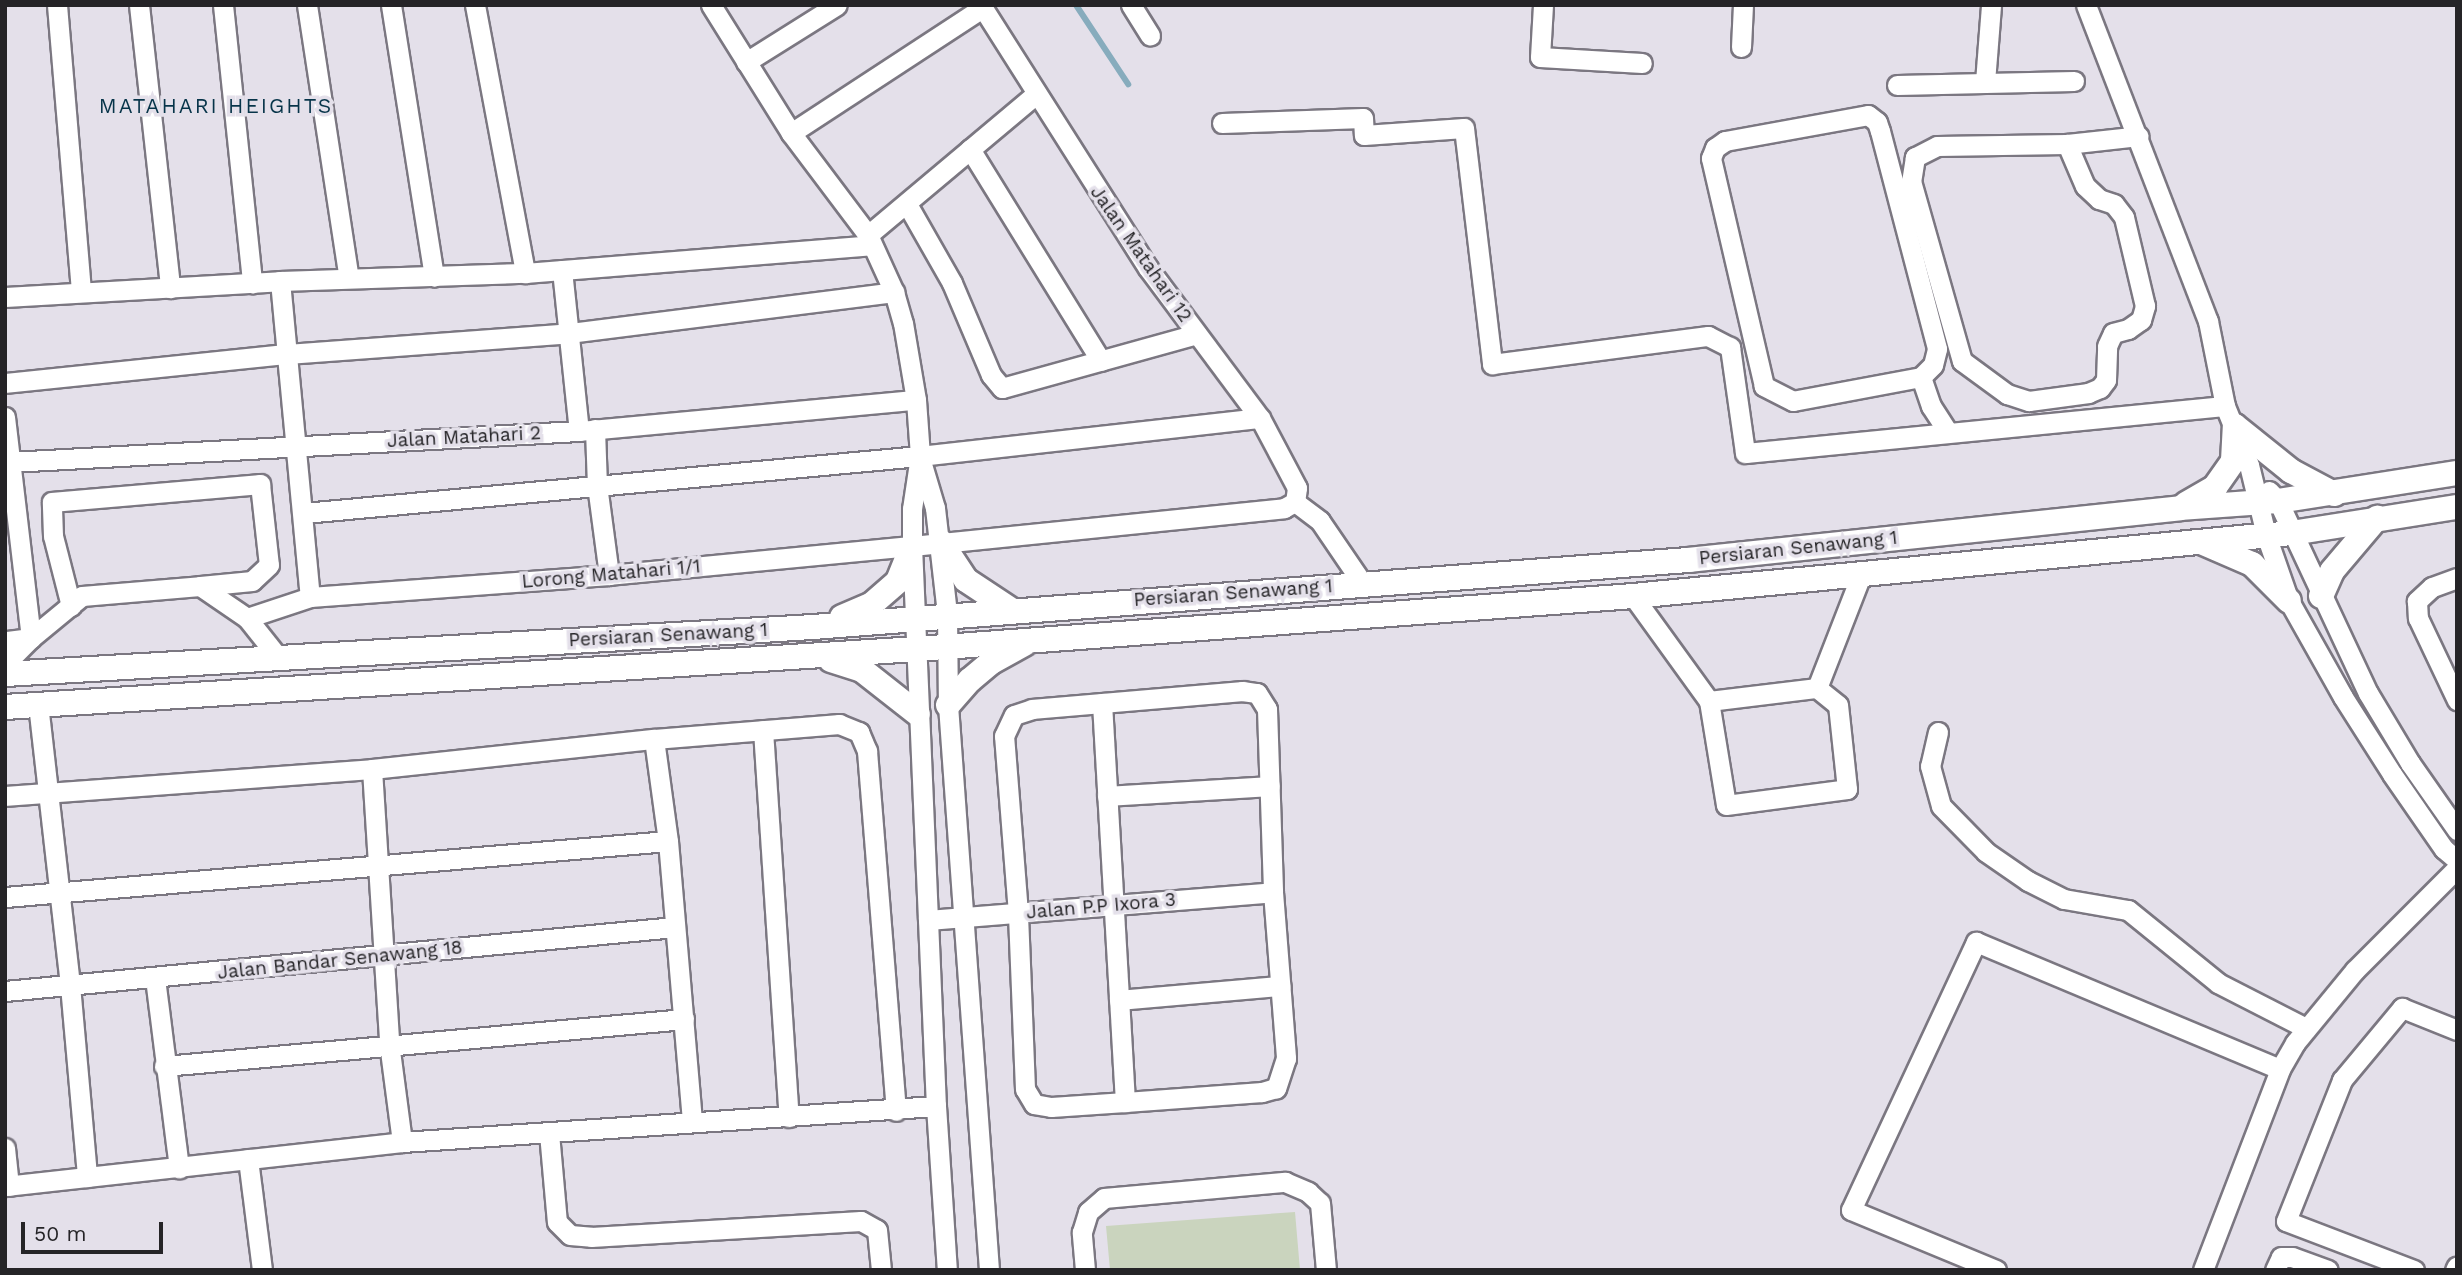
<!DOCTYPE html>
<style>
body{margin:0}
#map{position:relative;width:2462px;height:1275px;overflow:hidden;background:#e4e0ea;font-family:"Work Sans",sans-serif}
div>[style]{position:absolute}
[style*='--x']{left:calc(var(--x)*1px);top:calc(var(--y)*1px);width:calc(var(--w)*1px);rotate:calc(var(--a)*1deg)}
.green>*{inset:0;background:#cad4be}
.stream>*{height:6px;margin:-3px;padding:0 3px;transform-origin:3px;border-radius:3px;background:#87acbd}
.roads{filter:drop-shadow(2px 0 #7b7781) drop-shadow(-2px 0 #7b7781) drop-shadow(0 2px #7b7781) drop-shadow(0 -2px #7b7781)}
.minor>*{height:19px;margin:-9.5px;padding:0 9.5px;transform-origin:9.5px;border-radius:9.5px;background:#fff}
.major>*{height:24px;margin:-12px;padding:0 12px;transform-origin:12px;border-radius:12px;background:#fff}
span{translate:-50% -50%;white-space:nowrap;text-align:center;line-height:1.15;-webkit-text-stroke:7px #e4e0ea;paint-order:stroke}
.street-label{font-size:19px;color:#252427}
.neighbourhood-label{font-size:21px;color:#073449;letter-spacing:2px}
.frame{position:absolute;inset:0;border:7px solid #252427;pointer-events:none}
.scale{position:absolute;left:21px;top:1222px;width:142px;height:32px;box-sizing:border-box;border:4px solid #252427;border-top:0;padding-left:9px;font-size:21px;line-height:24px;white-space:nowrap;color:#252427;-webkit-text-stroke:5px #e4e0ea;paint-order:stroke}
</style>
<div id="map">
<div class="green">
<div style="clip-path:polygon(1295px 1212px,1300px 1270px,1110px 1270px,1106px 1226px)"></div>
</div>
<div class="stream">
<div style="--x:1076;--y:5;--w:95;--a:56.6"></div>
</div>
<div class="roads">
<div class="minor">
<div style="--x:57;--y:5;--w:288;--a:85.2"></div>
<div style="--x:139;--y:5;--w:285;--a:83.7"></div>
<div style="--x:223;--y:5;--w:280;--a:84"></div>
<div style="--x:307;--y:5;--w:276;--a:81.3"></div>
<div style="--x:391;--y:5;--w:275;--a:81"></div>
<div style="--x:475;--y:5;--w:273;--a:79.4"></div>
<div style="--x:711;--y:5;--w:151;--a:58"></div>
<div style="--x:791;--y:133;--w:128;--a:53"></div>
<div style="--x:868;--y:235;--w:63;--a:65.5"></div>
<div style="--x:894;--y:292;--w:32;--a:74"></div>
<div style="--x:903;--y:323;--w:78;--a:80.4"></div>
<div style="--x:916;--y:400;--w:56;--a:85.9"></div>
<div style="--x:920;--y:456;--w:54;--a:98.6"></div>
<div style="--x:912;--y:509;--w:37;--a:90"></div>
<div style="--x:912;--y:546;--w:561;--a:87.55"></div>
<div style="--x:936;--y:1106;--w:164;--a:86.2"></div>
<div style="--x:981;--y:5;--w:312;--a:57.6"></div>
<div style="--x:1148;--y:268;--w:187;--a:53.3"></div>
<div style="--x:1260;--y:418;--w:79;--a:62.1"></div>
<div style="--x:1297;--y:488;--w:14;--a:98"></div>
<div style="--x:1131;--y:5;--w:36;--a:58"></div>
<div style="--x:1543;--y:5;--w:52;--a:93.3"></div>
<div style="--x:1540;--y:57;--w:102;--a:3.4"></div>
<div style="--x:2086;--y:5;--w:339;--a:68.9"></div>
<div style="--x:2208;--y:321;--w:87;--a:78.7"></div>
<div style="--x:2225;--y:406;--w:64;--a:67.9"></div>
<div style="--x:2249;--y:465;--w:72;--a:76.3"></div>
<div style="--x:2266;--y:535;--w:70;--a:70.8"></div>
<div style="--x:2289;--y:601;--w:110;--a:60.6"></div>
<div style="--x:2343;--y:697;--w:91;--a:57.5"></div>
<div style="--x:2392;--y:774;--w:91;--a:55.3"></div>
<div style="--x:2444;--y:849;--w:17;--a:40"></div>
<div style="--x:1741;--y:47;--w:42;--a:-87.3"></div>
<div style="--x:746;--y:62;--w:107;--a:-32.1"></div>
<div style="--x:1985;--y:82;--w:77;--a:-85.5"></div>
<div style="--x:1897;--y:85;--w:177;--a:-1.3"></div>
<div style="--x:1868;--y:115;--w:11;--a:38"></div>
<div style="--x:1877;--y:122;--w:9;--a:72"></div>
<div style="--x:1880;--y:131;--w:225;--a:75.3"></div>
<div style="--x:1937;--y:349;--w:16;--a:104"></div>
<div style="--x:1933;--y:365;--w:17;--a:135"></div>
<div style="--x:1921;--y:377;--w:130;--a:169.4"></div>
<div style="--x:1793;--y:401;--w:33;--a:-153"></div>
<div style="--x:1764;--y:386;--w:234;--a:-103.1"></div>
<div style="--x:1711;--y:158;--w:11;--a:-68"></div>
<div style="--x:1715;--y:148;--w:12;--a:-35"></div>
<div style="--x:1725;--y:141;--w:145;--a:-10.3"></div>
<div style="--x:1222;--y:123;--w:141;--a:-2"></div>
<div style="--x:1363;--y:118;--w:17;--a:87"></div>
<div style="--x:1364;--y:135;--w:100;--a:-4"></div>
<div style="--x:1464;--y:128;--w:238;--a:83.2"></div>
<div style="--x:1492;--y:364;--w:218;--a:-7.4"></div>
<div style="--x:1708;--y:336;--w:25;--a:27"></div>
<div style="--x:1730;--y:347;--w:107;--a:81.9"></div>
<div style="--x:1745;--y:453;--w:482;--a:-5.6"></div>
<div style="--x:791;--y:133;--w:228;--a:-33.2"></div>
<div style="--x:2067;--y:144;--w:130;--a:179.1"></div>
<div style="--x:1937;--y:146;--w:25;--a:153"></div>
<div style="--x:1915;--y:157;--w:24;--a:99"></div>
<div style="--x:1911;--y:181;--w:187;--a:74.2"></div>
<div style="--x:1962;--y:361;--w:56;--a:36.3"></div>
<div style="--x:2007;--y:394;--w:23;--a:18"></div>
<div style="--x:2029;--y:401;--w:60;--a:-7.7"></div>
<div style="--x:2088;--y:393;--w:13;--a:-23"></div>
<div style="--x:2100;--y:388;--w:10;--a:-53"></div>
<div style="--x:2106;--y:380;--w:34;--a:-88"></div>
<div style="--x:2107;--y:346;--w:14;--a:-65"></div>
<div style="--x:2113;--y:333;--w:16;--a:-15"></div>
<div style="--x:2128;--y:329;--w:16;--a:-35"></div>
<div style="--x:2141;--y:320;--w:15;--a:-74"></div>
<div style="--x:2145;--y:306;--w:91;--a:-103.3"></div>
<div style="--x:2124;--y:217;--w:16;--a:-128"></div>
<div style="--x:2114;--y:204;--w:16;--a:-162"></div>
<div style="--x:2099;--y:199;--w:19;--a:-137"></div>
<div style="--x:2085;--y:186;--w:46;--a:-113.2"></div>
<div style="--x:2067;--y:144;--w:72;--a:-6.3"></div>
<div style="--x:970;--y:149;--w:249;--a:58.3"></div>
<div style="--x:907;--y:204;--w:91;--a:60.3"></div>
<div style="--x:952;--y:283;--w:100;--a:67"></div>
<div style="--x:991;--y:375;--w:17;--a:50"></div>
<div style="--x:1002;--y:388;--w:202;--a:-15.5"></div>
<div style="--x:868;--y:235;--w:218;--a:-40"></div>
<div style="--x:562;--y:270;--w:162;--a:84"></div>
<div style="--x:280;--y:281;--w:317;--a:84.6"></div>
<div style="--x:5;--y:297;--w:275;--a:-3.3"></div>
<div style="--x:280;--y:281;--w:245;--a:-1.9"></div>
<div style="--x:525;--y:273;--w:347;--a:-4.6"></div>
<div style="--x:1921;--y:377;--w:31;--a:71"></div>
<div style="--x:1931;--y:406;--w:30;--a:57"></div>
<div style="--x:5;--y:383;--w:282;--a:-5.9"></div>
<div style="--x:286;--y:354;--w:285;--a:-4.2"></div>
<div style="--x:570;--y:333;--w:327;--a:-7.2"></div>
<div style="--x:5;--y:417;--w:223;--a:83.3"></div>
<div style="--x:31;--y:638;--w:26;--a:173"></div>
<div style="--x:595;--y:429;--w:56;--a:88"></div>
<div style="--x:597;--y:485;--w:91;--a:82.4"></div>
<div style="--x:921;--y:461;--w:49;--a:73.4"></div>
<div style="--x:935;--y:508;--w:107;--a:83.5"></div>
<div style="--x:947;--y:614;--w:91;--a:89.4"></div>
<div style="--x:948;--y:705;--w:566;--a:85.85"></div>
<div style="--x:10;--y:462;--w:570;--a:-3.12"></div>
<div style="--x:579;--y:431;--w:338;--a:-5.3"></div>
<div style="--x:2269;--y:491;--w:13;--a:48"></div>
<div style="--x:2278;--y:501;--w:212;--a:64.9"></div>
<div style="--x:2368;--y:693;--w:82;--a:59"></div>
<div style="--x:2410;--y:763;--w:82;--a:55"></div>
<div style="--x:1295;--y:502;--w:31;--a:37"></div>
<div style="--x:1320;--y:521;--w:76;--a:55.7"></div>
<div style="--x:304;--y:513;--w:619;--a:-5.29"></div>
<div style="--x:920;--y:456;--w:342;--a:-6.4"></div>
<div style="--x:2457;--y:578;--w:27;--a:160"></div>
<div style="--x:2432;--y:587;--w:21;--a:137"></div>
<div style="--x:2417;--y:601;--w:17;--a:87"></div>
<div style="--x:2418;--y:618;--w:91;--a:64.6"></div>
<div style="--x:1633;--y:596;--w:130;--a:54.1"></div>
<div style="--x:1709;--y:701;--w:109;--a:-6.9"></div>
<div style="--x:1817;--y:688;--w:121;--a:-68.7"></div>
<div style="--x:71;--y:606;--w:72;--a:-104.4"></div>
<div style="--x:53;--y:536;--w:34;--a:-92"></div>
<div style="--x:52;--y:502;--w:209;--a:-4.9"></div>
<div style="--x:260;--y:484;--w:81;--a:83.7"></div>
<div style="--x:269;--y:565;--w:23;--a:137"></div>
<div style="--x:252;--y:581;--w:52;--a:174.5"></div>
<div style="--x:247;--y:618;--w:66;--a:-18.4"></div>
<div style="--x:310;--y:597;--w:300;--a:-4.2"></div>
<div style="--x:609;--y:575;--w:304;--a:-5.5"></div>
<div style="--x:912;--y:546;--w:374;--a:-5.8"></div>
<div style="--x:1284;--y:508;--w:13;--a:-29"></div>
<div style="--x:5;--y:664;--w:37;--a:-45"></div>
<div style="--x:31;--y:638;--w:66;--a:-39.5"></div>
<div style="--x:82;--y:596;--w:118;--a:-4.8"></div>
<div style="--x:200;--y:586;--w:57;--a:34.2"></div>
<div style="--x:247;--y:618;--w:50;--a:51.5"></div>
<div style="--x:1242;--y:691;--w:15;--a:8"></div>
<div style="--x:1257;--y:693;--w:19;--a:58"></div>
<div style="--x:1267;--y:709;--w:183;--a:88.1"></div>
<div style="--x:1273;--y:892;--w:167;--a:85.5"></div>
<div style="--x:1286;--y:1058;--w:32;--a:108"></div>
<div style="--x:1276;--y:1088;--w:15;--a:164"></div>
<div style="--x:1262;--y:1092;--w:137;--a:175.8"></div>
<div style="--x:1125;--y:1102;--w:74;--a:176.1"></div>
<div style="--x:1051;--y:1107;--w:17;--a:-170"></div>
<div style="--x:1034;--y:1104;--w:17;--a:-121"></div>
<div style="--x:1025;--y:1089;--w:176;--a:-92.3"></div>
<div style="--x:1018;--y:913;--w:178;--a:-94.5"></div>
<div style="--x:1004;--y:736;--w:23;--a:-65"></div>
<div style="--x:1014;--y:715;--w:19;--a:-18"></div>
<div style="--x:1032;--y:709;--w:211;--a:-4.9"></div>
<div style="--x:1709;--y:701;--w:105;--a:80.7"></div>
<div style="--x:1726;--y:805;--w:122;--a:-7.5"></div>
<div style="--x:1847;--y:789;--w:84;--a:-96.1"></div>
<div style="--x:1838;--y:705;--w:27;--a:-141"></div>
<div style="--x:1102;--y:703;--w:400;--a:86.7"></div>
<div style="--x:38;--y:704;--w:283;--a:83.5"></div>
<div style="--x:70;--y:985;--w:193;--a:84.9"></div>
<div style="--x:763;--y:730;--w:388;--a:86.2"></div>
<div style="--x:1938;--y:732;--w:35;--a:103"></div>
<div style="--x:1930;--y:766;--w:41;--a:74.6"></div>
<div style="--x:1941;--y:806;--w:64;--a:45.6"></div>
<div style="--x:1986;--y:852;--w:51;--a:34.6"></div>
<div style="--x:2028;--y:881;--w:40;--a:26.6"></div>
<div style="--x:2064;--y:899;--w:65;--a:9.8"></div>
<div style="--x:2128;--y:910;--w:116;--a:39"></div>
<div style="--x:2218;--y:983;--w:99;--a:27.1"></div>
<div style="--x:654;--y:739;--w:103;--a:82.2"></div>
<div style="--x:668;--y:841;--w:281;--a:85.1"></div>
<div style="--x:372;--y:769;--w:275;--a:86.4"></div>
<div style="--x:389;--y:1043;--w:100;--a:82.5"></div>
<div style="--x:5;--y:796;--w:368;--a:-4.2"></div>
<div style="--x:372;--y:769;--w:284;--a:-6.1"></div>
<div style="--x:654;--y:739;--w:186;--a:-4.6"></div>
<div style="--x:839;--y:724;--w:22;--a:22"></div>
<div style="--x:859;--y:732;--w:21;--a:67"></div>
<div style="--x:867;--y:751;--w:361;--a:85.4"></div>
<div style="--x:1107;--y:796;--w:163;--a:-3.5"></div>
<div style="--x:5;--y:897;--w:665;--a:-4.83"></div>
<div style="--x:928;--y:920;--w:346;--a:-4.6"></div>
<div style="--x:155;--y:978;--w:192;--a:82.8"></div>
<div style="--x:5;--y:991;--w:673;--a:-5.46"></div>
<div style="--x:1119;--y:1000;--w:162;--a:-5"></div>
<div style="--x:164;--y:1066;--w:522;--a:-5.16"></div>
<div style="--x:549;--y:1133;--w:89;--a:84.9"></div>
<div style="--x:557;--y:1222;--w:18;--a:45"></div>
<div style="--x:570;--y:1235;--w:21;--a:5"></div>
<div style="--x:591;--y:1237;--w:270;--a:-3.4"></div>
<div style="--x:861;--y:1221;--w:18;--a:29"></div>
<div style="--x:877;--y:1230;--w:40;--a:84.3"></div>
<div style="--x:5;--y:1148;--w:38;--a:84"></div>
<div style="--x:248;--y:1159;--w:112;--a:82.8"></div>
<div style="--x:5;--y:1186;--w:399;--a:-6.3"></div>
<div style="--x:402;--y:1142;--w:535;--a:-3.86"></div>
<div style="--x:1085;--y:1270;--w:38;--a:-95"></div>
<div style="--x:1082;--y:1232;--w:21;--a:-73"></div>
<div style="--x:1088;--y:1212;--w:21;--a:-41"></div>
<div style="--x:1104;--y:1198;--w:182;--a:-5.1"></div>
<div style="--x:1285;--y:1182;--w:25;--a:23"></div>
<div style="--x:1308;--y:1192;--w:16;--a:43"></div>
<div style="--x:1320;--y:1203;--w:67;--a:84.9"></div>
<div style="--x:1996;--y:1270;--w:157;--a:-157.5"></div>
<div style="--x:1851;--y:1210;--w:296;--a:-65"></div>
<div style="--x:1976;--y:942;--w:329;--a:22.7"></div>
<div style="--x:2203;--y:1270;--w:215;--a:-69"></div>
<div style="--x:2280;--y:1069;--w:30;--a:-60"></div>
<div style="--x:2295;--y:1043;--w:94;--a:-50.6"></div>
<div style="--x:2355;--y:970;--w:144;--a:-45"></div>
<div style="--x:2275;--y:1270;--w:14;--a:-65"></div>
<div style="--x:2281;--y:1257;--w:11;--a:0"></div>
<div style="--x:2292;--y:1257;--w:38;--a:20"></div>
<div style="--x:2414;--y:1270;--w:137;--a:-159.1"></div>
<div style="--x:2286;--y:1221;--w:152;--a:-68.3"></div>
<div style="--x:2342;--y:1080;--w:94;--a:-50.2"></div>
<div style="--x:2402;--y:1008;--w:59;--a:21.8"></div>
<div style="--x:2455;--y:1270;--w:4;--a:-63"></div>
</div>
<div class="major">
<div style="--x:2235;--y:426;--w:72;--a:38.8"></div>
<div style="--x:2291;--y:471;--w:49;--a:28.1"></div>
<div style="--x:2186;--y:504;--w:34;--a:-30"></div>
<div style="--x:2215;--y:487;--w:32;--a:-55"></div>
<div style="--x:2233;--y:461;--w:35;--a:-87"></div>
<div style="--x:941;--y:542;--w:45;--a:56.7"></div>
<div style="--x:966;--y:580;--w:53;--a:33.4"></div>
<div style="--x:2201;--y:542;--w:56;--a:23.3"></div>
<div style="--x:2252;--y:564;--w:52;--a:45"></div>
<div style="--x:2321;--y:596;--w:27;--a:-66"></div>
<div style="--x:2332;--y:571;--w:70;--a:-49.7"></div>
<div style="--x:842;--y:617;--w:33;--a:-23"></div>
<div style="--x:872;--y:604;--w:35;--a:-41"></div>
<div style="--x:898;--y:581;--w:38;--a:-68"></div>
<div style="--x:831;--y:660;--w:33;--a:18"></div>
<div style="--x:862;--y:670;--w:71;--a:38.2"></div>
<div style="--x:5;--y:674;--w:809;--a:-3.33"></div>
<div style="--x:813;--y:627;--w:878;--a:-4.38"></div>
<div style="--x:1688;--y:560;--w:495;--a:-6"></div>
<div style="--x:2180;--y:508;--w:98;--a:-4.1"></div>
<div style="--x:2278;--y:501;--w:181;--a:-8.9"></div>
<div style="--x:948;--y:705;--w:33;--a:-49"></div>
<div style="--x:970;--y:680;--w:26;--a:-40"></div>
<div style="--x:990;--y:663;--w:39;--a:-29"></div>
<div style="--x:5;--y:707;--w:914;--a:-3.64"></div>
<div style="--x:917;--y:649;--w:718;--a:-4.23"></div>
<div style="--x:1633;--y:596;--w:662;--a:-5.46"></div>
<div style="--x:2292;--y:533;--w:167;--a:-9"></div>
</div>
</div>
<div class="street-label">
<span style="left:1141px;top:254px;rotate:55deg">Jalan Matahari 12</span>
<span style="left:464px;top:437px;rotate:-3deg">Jalan Matahari 2</span>
<span style="left:1798px;top:548px;rotate:-6deg">Persiaran Senawang 1</span>
<span style="left:611px;top:574px;rotate:-5deg">Lorong Matahari 1/1</span>
<span style="left:1233px;top:593px;rotate:-4deg">Persiaran Senawang 1</span>
<span style="left:668px;top:635px;rotate:-3deg">Persiaran Senawang 1</span>
<span style="left:1101px;top:906px;rotate:-5deg">Jalan P.P Ixora 3</span>
<span style="left:340px;top:960px;rotate:-6deg">Jalan Bandar Senawang 18</span>
</div>
<div class="neighbourhood-label">
<span style="left:216px;top:106px">MATAHARI HEIGHTS</span>
</div>
<div class="frame"></div>
<div class="scale">50 m</div>
</div>
